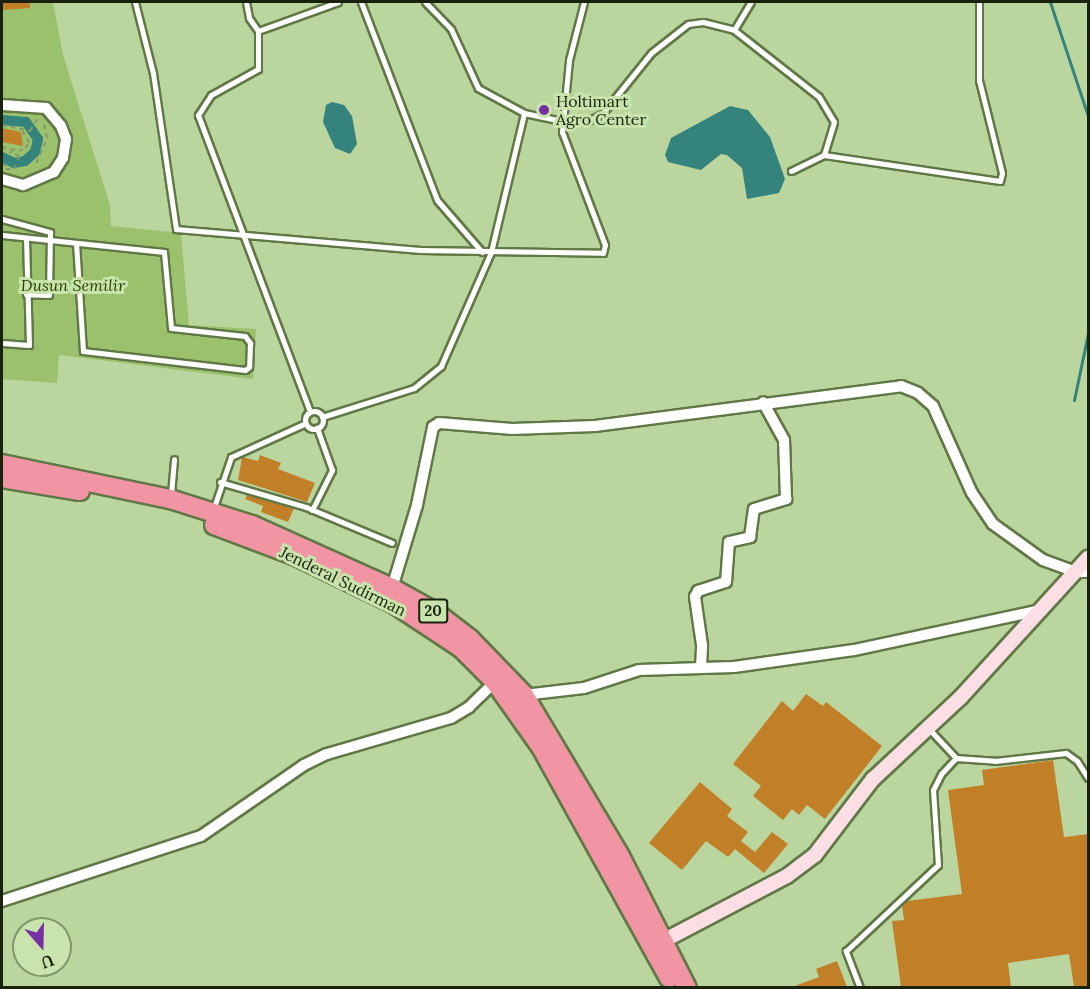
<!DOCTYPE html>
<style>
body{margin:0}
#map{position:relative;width:1090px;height:989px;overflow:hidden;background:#bbd59e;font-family:Lora,serif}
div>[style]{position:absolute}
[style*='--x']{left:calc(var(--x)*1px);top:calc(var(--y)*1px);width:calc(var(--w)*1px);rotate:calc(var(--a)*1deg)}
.green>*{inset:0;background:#9bc16c}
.water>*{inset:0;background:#35837d}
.stream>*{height:3px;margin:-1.5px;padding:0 1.5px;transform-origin:1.5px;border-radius:1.5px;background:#35837d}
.canal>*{height:10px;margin:-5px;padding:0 5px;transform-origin:5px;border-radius:5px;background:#35837d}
.building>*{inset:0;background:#c17f28}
.path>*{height:1.5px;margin-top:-0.75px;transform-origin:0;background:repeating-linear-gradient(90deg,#83976c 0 4.5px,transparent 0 9px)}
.roads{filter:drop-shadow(2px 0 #607845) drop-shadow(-2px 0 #607845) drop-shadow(0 2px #607845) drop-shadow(0 -2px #607845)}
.lane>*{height:5px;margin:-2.5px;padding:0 2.5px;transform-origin:2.5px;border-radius:2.5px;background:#fff}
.lane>.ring{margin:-2.5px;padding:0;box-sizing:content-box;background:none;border:5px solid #fff;border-radius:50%}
.street>*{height:10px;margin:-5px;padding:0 5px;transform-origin:5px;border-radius:5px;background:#fff}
.secondary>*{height:14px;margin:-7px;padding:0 7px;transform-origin:7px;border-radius:7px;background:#fbdfe4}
.highway>*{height:18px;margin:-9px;padding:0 9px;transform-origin:9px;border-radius:9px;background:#f194a4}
.dots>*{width:16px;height:16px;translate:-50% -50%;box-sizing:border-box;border:3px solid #c8e3ab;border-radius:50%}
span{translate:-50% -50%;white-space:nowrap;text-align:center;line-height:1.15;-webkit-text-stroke:6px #c8e3ab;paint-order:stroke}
.shield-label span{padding:2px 4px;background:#c8e3ab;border:2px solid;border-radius:4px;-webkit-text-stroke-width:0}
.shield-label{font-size:15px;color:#19220d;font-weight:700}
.poi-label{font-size:16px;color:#19220d}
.left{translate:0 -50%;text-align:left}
.park-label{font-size:16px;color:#2b4300;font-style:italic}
.street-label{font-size:16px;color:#19220d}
.frame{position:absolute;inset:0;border:3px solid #19220d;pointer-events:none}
.north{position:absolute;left:12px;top:917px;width:60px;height:60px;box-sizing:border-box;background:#c8e3ab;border:2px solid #82966c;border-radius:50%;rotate:160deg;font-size:16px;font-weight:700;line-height:24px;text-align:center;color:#19220d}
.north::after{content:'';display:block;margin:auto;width:21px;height:27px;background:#752fa2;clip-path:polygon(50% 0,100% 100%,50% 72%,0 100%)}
</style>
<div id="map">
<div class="green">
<div style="clip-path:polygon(2px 2px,53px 2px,63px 55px,110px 205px,111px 226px,181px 233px,189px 325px,256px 329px,253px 379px,59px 355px,57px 383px,2px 379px)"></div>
</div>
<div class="water">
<div style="clip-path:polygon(332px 102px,344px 105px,352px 116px,357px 144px,350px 154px,335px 148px,323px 122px,326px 105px)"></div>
<div style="clip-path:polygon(730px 106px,748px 110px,770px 137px,785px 179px,779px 193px,747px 199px,742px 168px,727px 155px,721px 154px,701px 170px,668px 162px,665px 155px,671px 138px)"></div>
</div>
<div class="stream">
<div style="--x:1050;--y:2;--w:120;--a:71.6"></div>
<div style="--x:1074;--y:400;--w:68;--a:-78.2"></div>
</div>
<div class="canal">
<div style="--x:2;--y:120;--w:24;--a:5"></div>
<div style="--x:26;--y:122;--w:21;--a:55"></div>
<div style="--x:38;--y:139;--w:13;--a:103"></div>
<div style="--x:35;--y:152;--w:13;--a:138"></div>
<div style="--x:25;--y:161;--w:11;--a:170"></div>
<div style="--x:14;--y:163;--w:13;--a:-153"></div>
</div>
<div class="building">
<div style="clip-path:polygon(2px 2px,30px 2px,30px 8px,2px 10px)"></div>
<div style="clip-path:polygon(2px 128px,21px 132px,23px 146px,2px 142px)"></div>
<div style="clip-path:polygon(260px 455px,281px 463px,278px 469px,315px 483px,307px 502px,238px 480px,242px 457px,258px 461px)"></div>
<div style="clip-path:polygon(247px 495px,294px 508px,288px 522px,261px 512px,263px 506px,245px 499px)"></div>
<div style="clip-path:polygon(806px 694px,823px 706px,826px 702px,882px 746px,825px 819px,807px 805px,799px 815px,792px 809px,783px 820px,753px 796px,761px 786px,733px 764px,782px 701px,793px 711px)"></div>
<div style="clip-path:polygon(1053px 760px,1064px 837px,1089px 834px,1089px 987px,1074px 987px,1069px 954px,1008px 963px,1011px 987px,901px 987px,892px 921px,904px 920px,902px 905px,907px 901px,962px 894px,948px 790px,984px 785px,982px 770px)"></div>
<div style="clip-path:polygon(700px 782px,732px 809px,727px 816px,748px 832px,741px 841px,755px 852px,772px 832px,788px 844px,764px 873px,735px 849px,728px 857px,706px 841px,682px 870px,649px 843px)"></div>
<div style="clip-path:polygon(837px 961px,847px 987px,792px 987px,819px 977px,816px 969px)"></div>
</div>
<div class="path">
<div style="--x:2;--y:125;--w:29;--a:12"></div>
<div style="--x:30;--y:131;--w:14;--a:-60"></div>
<div style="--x:2;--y:147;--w:17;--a:13"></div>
<div style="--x:19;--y:151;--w:7;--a:-27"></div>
<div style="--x:25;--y:148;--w:6;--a:-51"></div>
<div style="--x:29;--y:143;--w:17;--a:-121"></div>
<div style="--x:2;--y:163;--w:5;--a:37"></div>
<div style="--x:36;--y:163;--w:27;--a:-66"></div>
<div style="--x:47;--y:138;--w:17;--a:-103"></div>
<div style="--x:6;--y:169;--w:8;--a:0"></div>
<div style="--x:14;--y:169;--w:14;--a:-69"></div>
<div style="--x:19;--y:156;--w:9;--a:-162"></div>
<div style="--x:10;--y:153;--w:3;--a:-72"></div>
</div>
<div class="roads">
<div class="lane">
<div style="--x:135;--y:2;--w:73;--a:75.8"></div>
<div style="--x:153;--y:73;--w:158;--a:81.6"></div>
<div style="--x:176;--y:229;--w:245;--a:4.9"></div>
<div style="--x:420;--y:250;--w:183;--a:0.9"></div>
<div style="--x:603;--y:253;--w:8;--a:-76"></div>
<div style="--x:605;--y:245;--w:121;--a:-110.8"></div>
<div style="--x:562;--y:132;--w:72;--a:-84.4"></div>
<div style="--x:569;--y:60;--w:60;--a:-75.5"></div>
<div style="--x:246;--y:2;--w:16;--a:79"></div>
<div style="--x:249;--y:18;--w:16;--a:55"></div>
<div style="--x:258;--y:31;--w:38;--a:90"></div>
<div style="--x:258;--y:69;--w:54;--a:151"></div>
<div style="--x:211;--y:95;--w:24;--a:123"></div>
<div style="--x:198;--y:115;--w:317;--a:69.3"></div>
<div style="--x:361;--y:2;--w:212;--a:69"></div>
<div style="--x:437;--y:200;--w:69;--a:49.1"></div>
<div style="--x:425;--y:2;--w:37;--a:46"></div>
<div style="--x:451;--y:29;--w:65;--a:65.4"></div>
<div style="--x:478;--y:88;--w:52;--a:28.5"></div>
<div style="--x:524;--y:113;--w:40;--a:12"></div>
<div style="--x:563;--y:121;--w:23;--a:2"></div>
<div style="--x:586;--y:122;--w:18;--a:-27"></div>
<div style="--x:602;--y:114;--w:78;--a:-51.2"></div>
<div style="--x:651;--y:53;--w:47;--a:-38.1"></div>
<div style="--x:688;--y:24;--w:15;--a:-8"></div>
<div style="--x:703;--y:22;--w:32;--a:14"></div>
<div style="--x:734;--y:30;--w:108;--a:38.2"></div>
<div style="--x:819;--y:97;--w:29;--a:59"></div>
<div style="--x:834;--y:122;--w:34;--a:107"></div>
<div style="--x:734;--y:30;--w:33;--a:-59"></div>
<div style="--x:258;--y:31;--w:85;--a:-19.9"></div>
<div style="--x:791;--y:171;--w:37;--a:-26"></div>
<div style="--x:824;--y:155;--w:178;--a:8.4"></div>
<div style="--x:1000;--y:181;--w:8;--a:-76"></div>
<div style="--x:1002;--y:173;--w:96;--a:-103.9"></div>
<div style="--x:979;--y:80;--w:78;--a:-90"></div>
<div style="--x:2;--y:219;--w:50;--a:15.2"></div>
<div style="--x:50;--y:232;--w:63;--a:90.9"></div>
<div style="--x:49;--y:295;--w:23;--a:-178"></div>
<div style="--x:2;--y:235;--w:163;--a:6"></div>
<div style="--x:164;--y:252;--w:76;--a:84.7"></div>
<div style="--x:171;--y:328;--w:74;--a:6.2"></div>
<div style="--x:245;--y:336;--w:9;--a:54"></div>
<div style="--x:250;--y:343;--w:24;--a:92"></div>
<div style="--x:249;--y:367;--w:5;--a:143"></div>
<div style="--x:245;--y:370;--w:163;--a:-173.3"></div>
<div style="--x:83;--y:351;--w:107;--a:-93.7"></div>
<div style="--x:2;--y:343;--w:27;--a:4"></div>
<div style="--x:29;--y:345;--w:106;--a:-91.6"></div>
<div class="ring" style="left:305px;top:411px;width:13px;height:13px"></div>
<div style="--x:322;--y:417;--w:96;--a:-17.5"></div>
<div style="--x:414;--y:388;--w:35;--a:-39"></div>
<div style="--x:441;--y:366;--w:124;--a:-66.3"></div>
<div style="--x:491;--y:252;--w:143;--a:-76.6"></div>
<div style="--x:220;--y:482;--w:90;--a:16.2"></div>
<div style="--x:306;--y:507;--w:93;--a:22.7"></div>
<div style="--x:171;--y:494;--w:35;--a:-85"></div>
<div style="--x:213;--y:510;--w:56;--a:-71.2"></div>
<div style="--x:231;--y:457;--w:82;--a:-24.4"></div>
<div style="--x:312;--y:510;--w:45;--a:-63.4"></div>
<div style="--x:332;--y:470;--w:45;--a:-109.7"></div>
<div style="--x:929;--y:729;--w:40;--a:47"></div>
<div style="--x:956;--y:758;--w:39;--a:4"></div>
<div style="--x:995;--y:761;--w:71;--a:-6.4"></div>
<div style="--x:1066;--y:753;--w:14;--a:36"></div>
<div style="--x:1077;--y:761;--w:20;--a:57"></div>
<div style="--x:860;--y:988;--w:40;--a:-111"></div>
<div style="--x:846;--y:951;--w:126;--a:-43.1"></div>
<div style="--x:938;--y:865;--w:75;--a:-93.8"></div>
<div style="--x:933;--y:790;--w:18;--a:-63"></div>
<div style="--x:941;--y:774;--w:22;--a:-47"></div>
</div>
<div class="street">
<div style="--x:2;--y:105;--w:44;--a:3.9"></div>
<div style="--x:46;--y:108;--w:23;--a:50"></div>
<div style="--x:61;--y:126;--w:14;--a:69"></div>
<div style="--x:66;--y:139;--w:19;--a:99"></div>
<div style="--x:63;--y:158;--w:17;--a:123"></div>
<div style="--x:54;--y:172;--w:34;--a:157"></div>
<div style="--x:23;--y:185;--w:22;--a:-164"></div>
<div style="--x:392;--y:588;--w:87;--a:-73.2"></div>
<div style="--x:417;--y:505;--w:80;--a:-78.4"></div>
<div style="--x:433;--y:427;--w:7;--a:-34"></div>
<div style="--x:439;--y:423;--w:73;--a:4.7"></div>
<div style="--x:512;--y:429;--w:83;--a:-2.1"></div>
<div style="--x:595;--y:426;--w:309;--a:-7.4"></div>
<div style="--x:901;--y:386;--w:18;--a:22"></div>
<div style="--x:918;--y:393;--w:20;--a:41"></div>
<div style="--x:933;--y:406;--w:95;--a:65.9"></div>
<div style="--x:972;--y:493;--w:37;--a:56"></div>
<div style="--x:993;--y:524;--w:62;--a:35.8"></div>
<div style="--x:1043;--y:560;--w:35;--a:20"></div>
<div style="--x:1076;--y:572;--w:12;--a:0"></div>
<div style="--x:701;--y:667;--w:22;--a:-87"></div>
<div style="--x:702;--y:645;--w:49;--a:-98.3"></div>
<div style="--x:695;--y:597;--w:7;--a:-63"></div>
<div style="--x:698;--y:591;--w:29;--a:-18"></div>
<div style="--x:726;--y:582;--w:40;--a:-85.7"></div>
<div style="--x:729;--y:542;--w:22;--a:-13"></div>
<div style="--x:750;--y:537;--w:28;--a:-82"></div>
<div style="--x:754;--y:509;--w:34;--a:-17"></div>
<div style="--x:786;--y:499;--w:59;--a:-91.9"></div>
<div style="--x:784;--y:440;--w:43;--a:-118.9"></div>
<div style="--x:524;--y:695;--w:60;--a:-6.7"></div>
<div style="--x:584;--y:688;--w:58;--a:-18.1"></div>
<div style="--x:639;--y:670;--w:95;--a:-1.8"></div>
<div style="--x:734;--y:667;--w:121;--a:-8.1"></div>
<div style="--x:854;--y:650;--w:190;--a:-12.1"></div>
<div style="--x:2;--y:901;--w:209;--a:-18.1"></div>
<div style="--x:201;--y:836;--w:125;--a:-34.6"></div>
<div style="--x:304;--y:765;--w:25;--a:-26"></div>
<div style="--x:327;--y:754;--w:129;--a:-16.2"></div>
<div style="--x:451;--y:718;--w:21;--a:-31"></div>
<div style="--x:469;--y:707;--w:36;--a:-44"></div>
</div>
<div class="secondary">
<div style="--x:665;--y:940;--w:138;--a:-27.7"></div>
<div style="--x:787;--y:876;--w:35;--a:-37"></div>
<div style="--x:815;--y:855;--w:96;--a:-52.7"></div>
<div style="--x:873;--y:779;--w:119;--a:-43"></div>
<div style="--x:960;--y:698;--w:190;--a:-47.6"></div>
</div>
<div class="highway">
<div style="--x:2;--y:464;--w:172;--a:11.8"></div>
<div style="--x:170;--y:499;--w:86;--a:17.6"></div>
<div style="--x:252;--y:525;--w:154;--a:24.2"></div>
<div style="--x:392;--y:588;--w:49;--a:29.2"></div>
<div style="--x:435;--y:612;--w:44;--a:37.6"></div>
<div style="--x:470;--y:639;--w:78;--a:46"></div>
<div style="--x:524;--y:695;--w:187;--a:59.2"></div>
<div style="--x:620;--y:856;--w:148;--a:63.1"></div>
<div style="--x:2;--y:478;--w:79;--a:9.5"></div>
<div style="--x:214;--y:525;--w:88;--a:20.7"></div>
<div style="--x:296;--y:556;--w:108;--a:25.9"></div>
<div style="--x:393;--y:603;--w:82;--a:33.5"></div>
<div style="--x:461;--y:648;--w:48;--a:45"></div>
<div style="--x:495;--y:682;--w:80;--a:54.7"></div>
<div style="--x:541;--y:747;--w:264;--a:61"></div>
</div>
</div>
<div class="dots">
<div style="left:544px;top:110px;background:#752fa2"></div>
</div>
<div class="shield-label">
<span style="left:433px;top:611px">20</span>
</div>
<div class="poi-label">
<span class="left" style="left:556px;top:110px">Holtimart<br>Agro Center</span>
</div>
<div class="park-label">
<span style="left:73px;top:285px">Dusun Semilir</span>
</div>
<div class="street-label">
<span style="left:343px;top:581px;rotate:26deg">Jenderal Sudirman</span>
</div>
<div class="frame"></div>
<div class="north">U</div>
</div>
